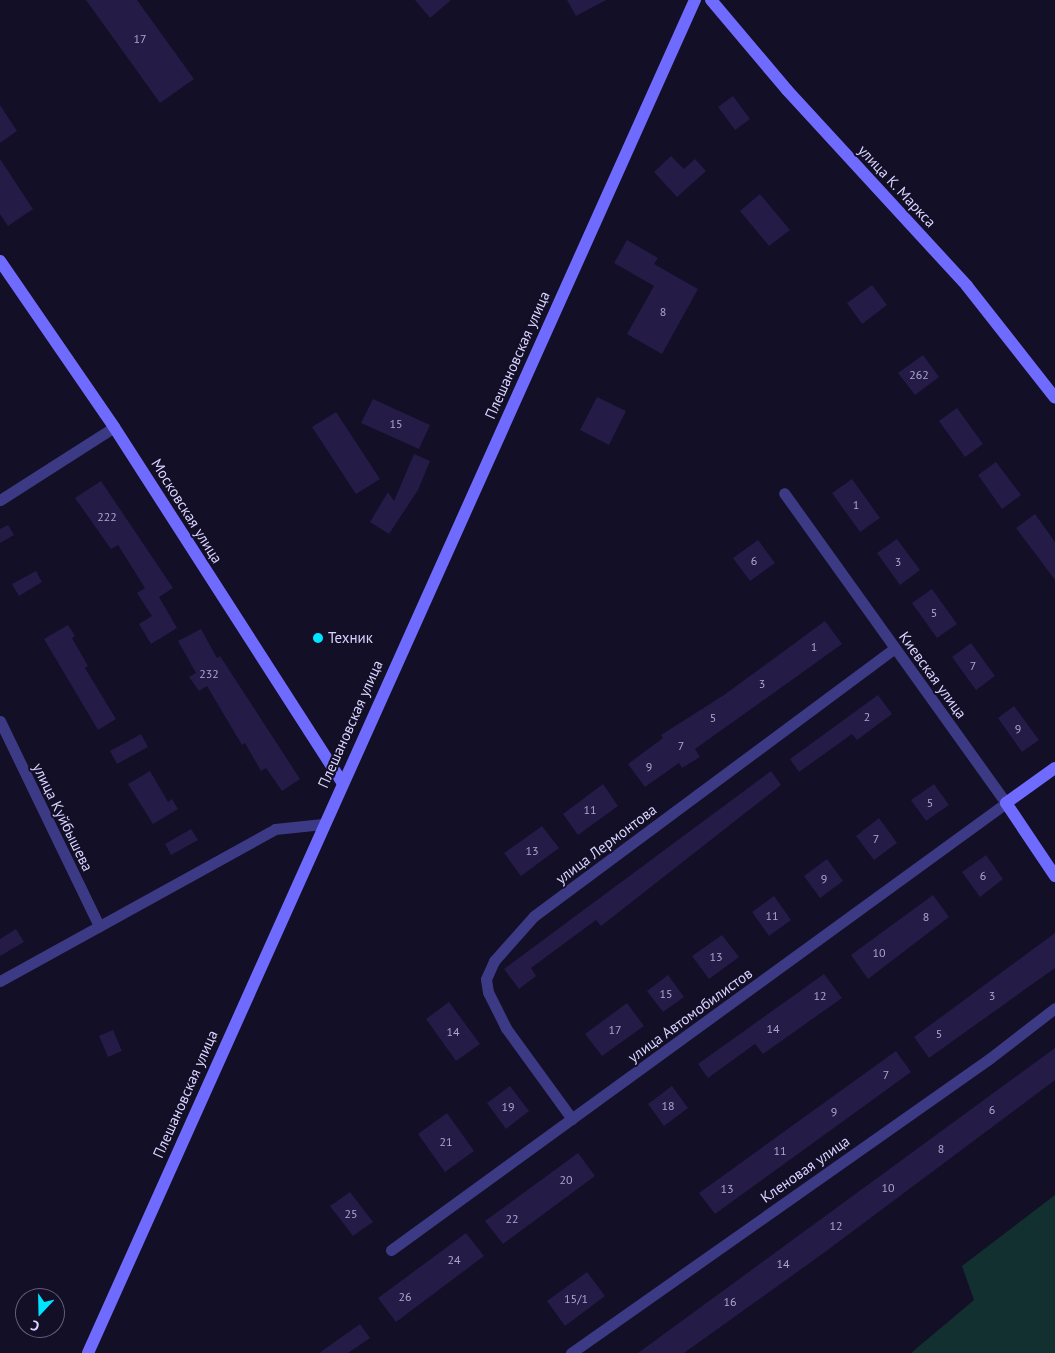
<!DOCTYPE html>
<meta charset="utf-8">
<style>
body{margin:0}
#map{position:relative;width:1055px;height:1353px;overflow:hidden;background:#130f26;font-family:"PT Sans",sans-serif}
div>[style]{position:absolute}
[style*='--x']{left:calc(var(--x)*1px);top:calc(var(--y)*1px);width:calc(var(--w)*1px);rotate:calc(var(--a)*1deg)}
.green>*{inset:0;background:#12302f}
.building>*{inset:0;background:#241b47}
.street>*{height:11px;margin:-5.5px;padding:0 5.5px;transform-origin:5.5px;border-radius:5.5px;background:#3d3a85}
.secondary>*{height:12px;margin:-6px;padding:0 6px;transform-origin:6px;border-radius:6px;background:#6f6bff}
.dots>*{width:14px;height:14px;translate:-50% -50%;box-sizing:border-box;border:2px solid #130f26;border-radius:50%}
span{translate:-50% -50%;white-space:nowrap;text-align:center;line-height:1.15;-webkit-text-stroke:4px #130f26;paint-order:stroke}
.number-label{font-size:12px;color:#aca6d1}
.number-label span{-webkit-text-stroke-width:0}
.street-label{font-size:15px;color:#d9d4ff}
.poi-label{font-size:15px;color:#d9d4ff}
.left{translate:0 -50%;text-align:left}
.north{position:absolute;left:15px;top:1288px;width:50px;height:50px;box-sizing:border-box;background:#130f26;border:1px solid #625e7d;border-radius:50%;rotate:201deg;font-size:14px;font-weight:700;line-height:20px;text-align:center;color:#d9d4ff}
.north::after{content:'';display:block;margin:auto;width:18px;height:22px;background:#00e5ff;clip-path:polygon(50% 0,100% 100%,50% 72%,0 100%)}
</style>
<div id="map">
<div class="green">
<div style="clip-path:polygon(1055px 1195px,1055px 1353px,911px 1353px,974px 1300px,962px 1266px)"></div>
</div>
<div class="building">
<div style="clip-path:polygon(86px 0,137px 0,194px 79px,160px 103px)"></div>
<div style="clip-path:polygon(415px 0,451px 0,430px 18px)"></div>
<div style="clip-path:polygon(567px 0,606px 0,576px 16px)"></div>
<div style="clip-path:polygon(733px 96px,750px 119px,735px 130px,718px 107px)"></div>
<div style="clip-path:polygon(0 105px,17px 131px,0 143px)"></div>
<div style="clip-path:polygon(671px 156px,684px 169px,695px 159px,706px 171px,677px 197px,654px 172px)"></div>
<div style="clip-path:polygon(0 159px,33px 209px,8px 226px,0 214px)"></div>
<div style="clip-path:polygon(760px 194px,790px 230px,769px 246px,740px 211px)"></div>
<div style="clip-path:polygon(627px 240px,658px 258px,654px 264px,698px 289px,662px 354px,627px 334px,654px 286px,614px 263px)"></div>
<div style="clip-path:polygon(872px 285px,887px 305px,862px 324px,847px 303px)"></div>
<div style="clip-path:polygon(923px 355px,939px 377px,915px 395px,898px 373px)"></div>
<div style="clip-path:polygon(597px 397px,626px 411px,609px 445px,580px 430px)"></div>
<div style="clip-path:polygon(373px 399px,430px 425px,419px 449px,361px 423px)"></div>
<div style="clip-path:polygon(957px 408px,983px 444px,965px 457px,939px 421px)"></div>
<div style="clip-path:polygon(336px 412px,380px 479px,356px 494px,312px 427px)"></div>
<div style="clip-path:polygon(414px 454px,430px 461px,418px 490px,389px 534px,370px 522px,388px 492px,394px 501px)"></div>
<div style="clip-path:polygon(996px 462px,1021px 495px,1002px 509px,978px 475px)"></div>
<div style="clip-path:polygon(852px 479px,880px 518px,860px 532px,832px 493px)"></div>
<div style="clip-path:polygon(101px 481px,173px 588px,159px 597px,177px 628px,151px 644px,139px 624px,152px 616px,137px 593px,145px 588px,118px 545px,111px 549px,75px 498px)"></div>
<div style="clip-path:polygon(1035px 514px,1055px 542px,1055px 580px,1016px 528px)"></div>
<div style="clip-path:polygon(8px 525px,14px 535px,0 543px,0 529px)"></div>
<div style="clip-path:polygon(897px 539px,920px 570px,900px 585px,877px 553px)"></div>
<div style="clip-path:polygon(758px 540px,775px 563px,750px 581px,733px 558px)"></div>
<div style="clip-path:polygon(36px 571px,42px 582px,19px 596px,12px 584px)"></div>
<div style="clip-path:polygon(932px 589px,957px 624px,937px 638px,912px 603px)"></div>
<div style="clip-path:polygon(825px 621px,842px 644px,695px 749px,700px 757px,682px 768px,679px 763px,645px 787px,628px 764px,663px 738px,661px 735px,724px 695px)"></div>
<div style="clip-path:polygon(68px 625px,75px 636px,72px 638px,88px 666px,85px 668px,116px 719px,98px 730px,44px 639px)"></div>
<div style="clip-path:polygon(201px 629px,217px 658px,220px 656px,300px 779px,282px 791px,266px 768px,261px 771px,245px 743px,242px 745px,207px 686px,199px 691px,189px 677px,196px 673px,178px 641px)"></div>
<div style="clip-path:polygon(971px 643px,995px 676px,976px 690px,952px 657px)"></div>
<div style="clip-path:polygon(878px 695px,892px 714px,857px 740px,852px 734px,799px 772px,790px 759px)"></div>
<div style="clip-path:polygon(1014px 706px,1039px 740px,1022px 752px,998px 718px)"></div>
<div style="clip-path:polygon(141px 734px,148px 747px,117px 764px,110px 751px)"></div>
<div style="clip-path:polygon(150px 771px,168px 802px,172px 799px,178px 809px,153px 824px,128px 784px)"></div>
<div style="clip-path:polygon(771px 771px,781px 785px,601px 926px,596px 920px,531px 968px,536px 976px,519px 989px,504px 969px)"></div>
<div style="clip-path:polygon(603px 784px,618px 806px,578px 835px,563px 814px)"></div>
<div style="clip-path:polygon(934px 784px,949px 805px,926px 821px,911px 800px)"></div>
<div style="clip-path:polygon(879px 818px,897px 843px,874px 860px,856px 836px)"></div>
<div style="clip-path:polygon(542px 826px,559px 848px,521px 876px,504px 853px)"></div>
<div style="clip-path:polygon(191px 829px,198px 840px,171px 855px,165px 844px)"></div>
<div style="clip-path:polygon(986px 855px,1003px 879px,980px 897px,962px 872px)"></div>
<div style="clip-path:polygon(827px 859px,843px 881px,820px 898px,804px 876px)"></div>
<div style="clip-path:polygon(933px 895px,949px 917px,868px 979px,851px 955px)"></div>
<div style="clip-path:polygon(774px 896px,791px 920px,769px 936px,752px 912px)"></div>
<div style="clip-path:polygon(16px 929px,24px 942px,0 956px,0 939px)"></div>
<div style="clip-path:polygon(1055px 933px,1055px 968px,929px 1058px,914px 1037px)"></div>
<div style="clip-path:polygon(722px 935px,739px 957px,709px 979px,692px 956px)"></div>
<div style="clip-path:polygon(824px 974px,842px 998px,763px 1054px,755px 1044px,708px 1078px,698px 1064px)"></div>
<div style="clip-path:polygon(668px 975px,684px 997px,663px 1012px,647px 991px)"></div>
<div style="clip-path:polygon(449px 1002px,480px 1044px,456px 1061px,426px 1019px)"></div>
<div style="clip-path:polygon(627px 1003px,644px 1026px,602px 1056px,585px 1034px)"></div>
<div style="clip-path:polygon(113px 1030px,122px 1051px,108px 1057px,99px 1036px)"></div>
<div style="clip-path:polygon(1055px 1048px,1055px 1080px,825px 1252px,684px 1353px,638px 1353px)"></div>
<div style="clip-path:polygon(896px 1051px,911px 1072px,715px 1214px,699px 1193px)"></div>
<div style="clip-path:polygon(510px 1086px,529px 1111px,506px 1129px,487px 1103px)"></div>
<div style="clip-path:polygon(672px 1086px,688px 1108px,664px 1126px,648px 1104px)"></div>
<div style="clip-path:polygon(447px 1113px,474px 1151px,445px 1172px,418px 1134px)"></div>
<div style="clip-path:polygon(578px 1153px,595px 1176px,503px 1244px,485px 1221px)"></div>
<div style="clip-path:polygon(350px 1192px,373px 1222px,353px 1236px,330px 1206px)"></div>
<div style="clip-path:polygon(466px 1233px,484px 1256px,396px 1322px,378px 1298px)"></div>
<div style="clip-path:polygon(587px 1272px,605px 1296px,565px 1326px,547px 1301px)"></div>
<div style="clip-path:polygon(360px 1324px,370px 1338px,348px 1353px,319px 1353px)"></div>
</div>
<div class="street">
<div style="--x:0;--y:500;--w:135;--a:-32.6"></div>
<div style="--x:0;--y:721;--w:228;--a:64.2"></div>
<div style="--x:0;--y:981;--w:314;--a:-28.9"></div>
<div style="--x:275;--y:829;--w:48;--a:-5.9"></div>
<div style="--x:572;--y:1119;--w:112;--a:-126"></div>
<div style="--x:506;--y:1028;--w:40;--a:-116.6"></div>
<div style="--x:488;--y:992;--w:13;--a:-99"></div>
<div style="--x:486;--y:979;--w:20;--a:-66"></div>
<div style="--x:494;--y:961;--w:60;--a:-48.4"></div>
<div style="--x:534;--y:916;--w:448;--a:-36.6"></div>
<div style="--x:391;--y:1250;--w:760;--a:-36.01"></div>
<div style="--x:1006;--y:803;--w:381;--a:-125.6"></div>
<div style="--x:571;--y:1353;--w:511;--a:-35.12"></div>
<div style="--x:989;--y:1059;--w:83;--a:-37.7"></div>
</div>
<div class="secondary">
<div style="--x:711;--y:0;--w:118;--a:49.8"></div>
<div style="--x:787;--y:90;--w:266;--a:47.4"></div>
<div style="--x:967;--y:286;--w:142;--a:51.8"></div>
<div style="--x:0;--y:261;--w:201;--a:55.5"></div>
<div style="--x:114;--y:427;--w:422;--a:57.3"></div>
<div style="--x:1055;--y:768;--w:60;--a:144.5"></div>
<div style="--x:1006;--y:803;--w:88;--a:56.1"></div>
<div style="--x:88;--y:1353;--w:1483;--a:-65.84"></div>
</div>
<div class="dots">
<div style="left:318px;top:638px;background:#00e5ff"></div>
</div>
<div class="number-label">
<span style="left:140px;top:39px">17</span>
<span style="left:663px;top:312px">8</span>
<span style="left:919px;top:375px">262</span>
<span style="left:396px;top:424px">15</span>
<span style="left:856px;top:505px">1</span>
<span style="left:107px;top:517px">222</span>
<span style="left:754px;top:561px">6</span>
<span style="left:898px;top:562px">3</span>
<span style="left:934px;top:613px">5</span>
<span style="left:814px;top:647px">1</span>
<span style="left:973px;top:666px">7</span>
<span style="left:209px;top:674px">232</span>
<span style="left:762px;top:684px">3</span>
<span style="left:867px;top:717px">2</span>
<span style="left:713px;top:718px">5</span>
<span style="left:1018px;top:729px">9</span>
<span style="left:681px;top:746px">7</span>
<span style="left:649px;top:767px">9</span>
<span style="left:930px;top:803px">5</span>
<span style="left:590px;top:810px">11</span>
<span style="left:876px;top:839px">7</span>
<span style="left:532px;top:851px">13</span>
<span style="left:983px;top:876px">6</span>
<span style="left:824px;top:879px">9</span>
<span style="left:772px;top:916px">11</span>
<span style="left:926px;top:917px">8</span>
<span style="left:879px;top:953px">10</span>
<span style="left:716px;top:957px">13</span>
<span style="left:666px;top:994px">15</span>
<span style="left:820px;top:996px">12</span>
<span style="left:992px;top:996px">3</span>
<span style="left:773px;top:1029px">14</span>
<span style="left:615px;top:1030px">17</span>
<span style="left:453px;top:1032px">14</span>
<span style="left:939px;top:1034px">5</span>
<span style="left:886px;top:1075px">7</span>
<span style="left:668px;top:1106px">18</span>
<span style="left:508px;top:1107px">19</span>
<span style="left:992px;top:1110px">6</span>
<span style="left:834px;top:1112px">9</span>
<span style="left:446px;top:1142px">21</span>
<span style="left:941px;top:1149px">8</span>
<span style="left:780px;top:1151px">11</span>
<span style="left:566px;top:1180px">20</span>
<span style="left:888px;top:1188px">10</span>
<span style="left:727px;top:1189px">13</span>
<span style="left:351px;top:1214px">25</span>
<span style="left:512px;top:1219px">22</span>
<span style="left:836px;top:1226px">12</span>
<span style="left:454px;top:1260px">24</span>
<span style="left:783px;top:1264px">14</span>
<span style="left:405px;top:1297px">26</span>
<span style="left:576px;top:1299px">15/1</span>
<span style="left:730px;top:1302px">16</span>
</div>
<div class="street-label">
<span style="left:897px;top:186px;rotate:47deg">улица К. Маркса</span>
<span style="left:517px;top:355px;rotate:-66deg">Плешановская улица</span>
<span style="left:187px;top:511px;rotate:58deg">Московская улица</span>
<span style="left:933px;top:675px;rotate:54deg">Киевская улица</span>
<span style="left:350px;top:724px;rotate:-66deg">Плешановская улица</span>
<span style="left:63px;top:817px;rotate:64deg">улица Куйбышева</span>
<span style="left:606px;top:844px;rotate:-37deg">улица Лермонтова</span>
<span style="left:690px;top:1015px;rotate:-36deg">улица Автомобилистов</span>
<span style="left:185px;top:1094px;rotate:-66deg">Плешановская улица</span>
<span style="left:805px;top:1169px;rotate:-35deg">Кленовая улица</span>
</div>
<div class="poi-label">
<span class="left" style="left:328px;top:638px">Техник</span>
</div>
<div class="north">С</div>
</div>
